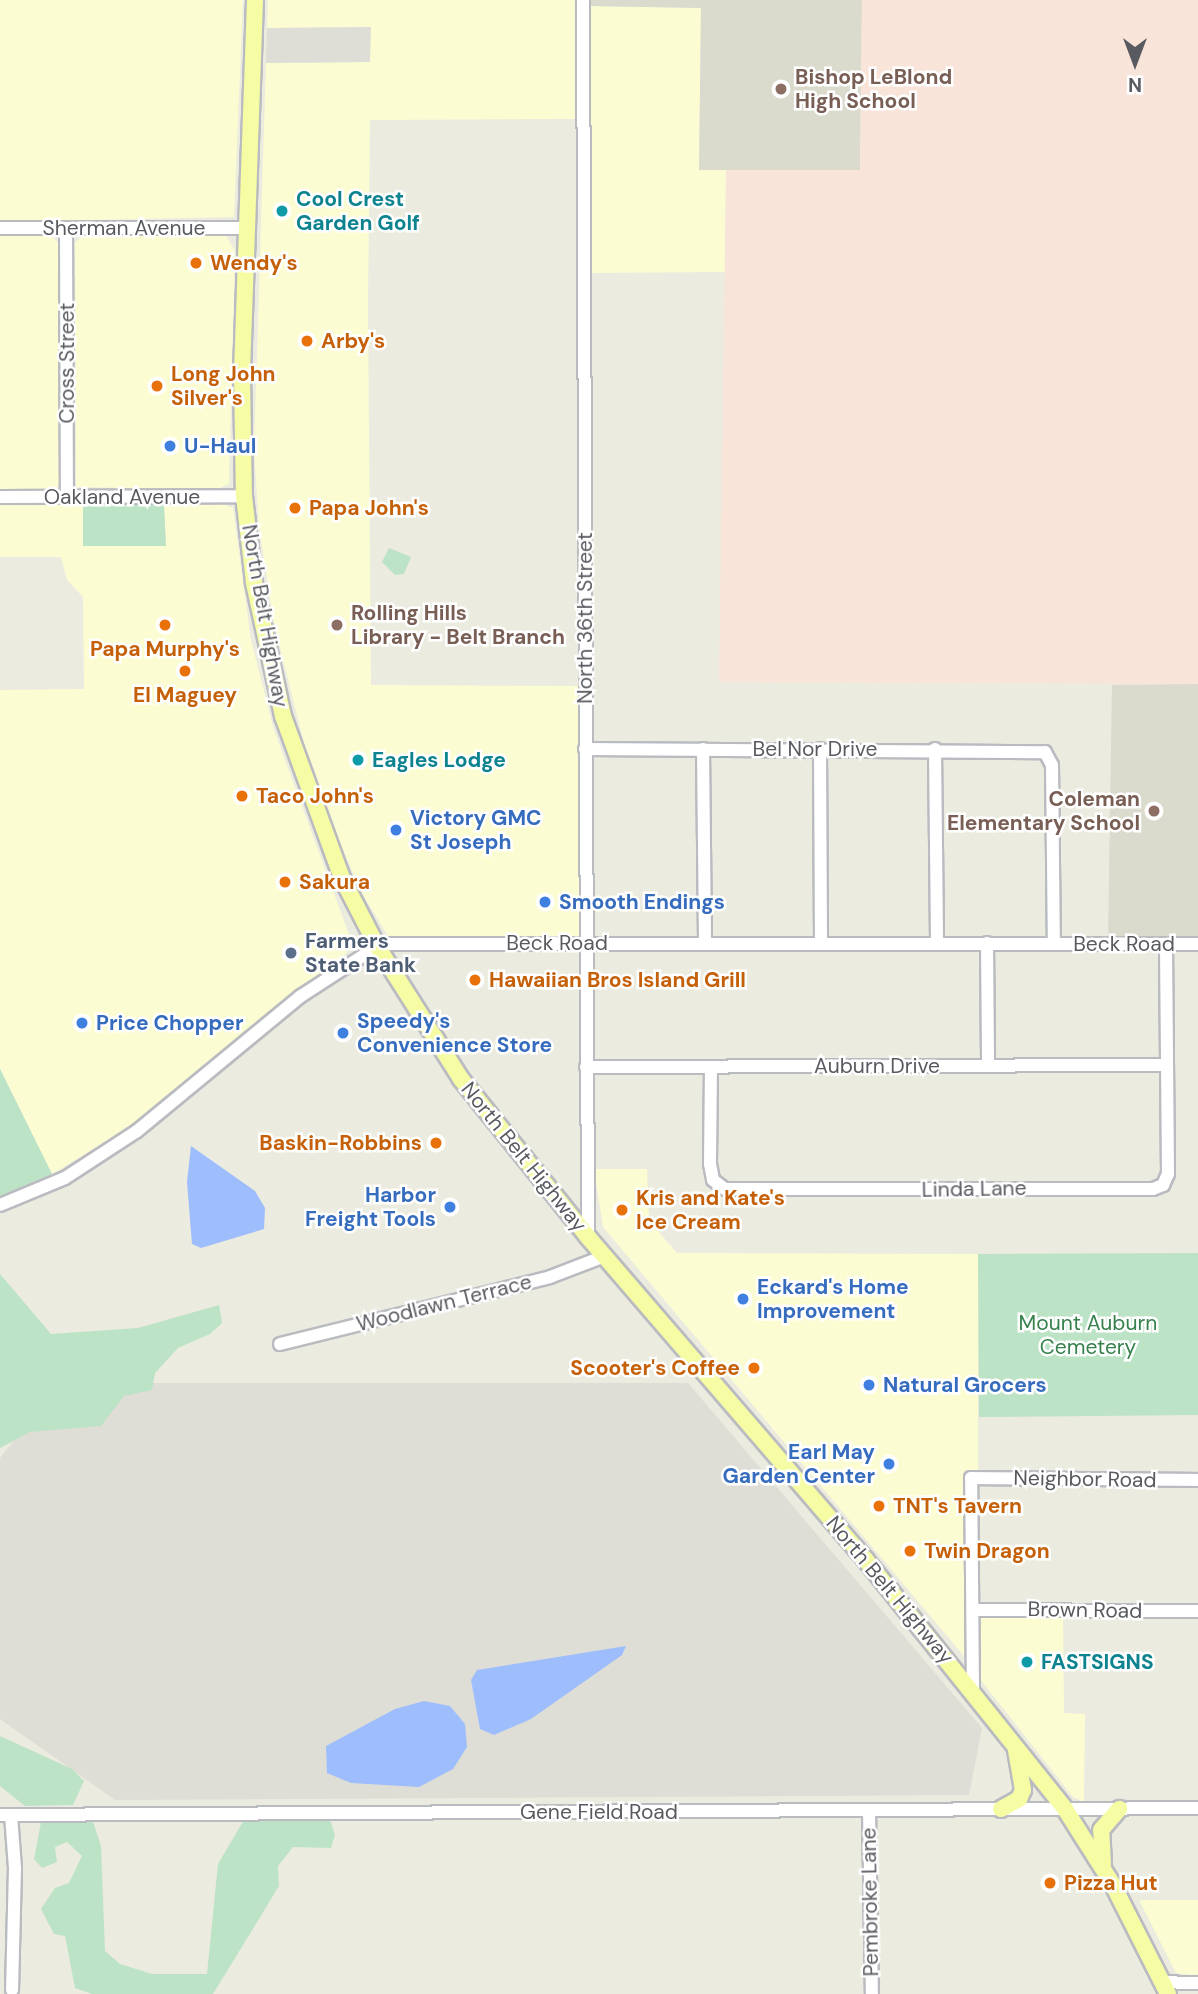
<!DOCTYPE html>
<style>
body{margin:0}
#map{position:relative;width:1198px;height:1994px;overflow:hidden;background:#ebebdf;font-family:"DM Sans",sans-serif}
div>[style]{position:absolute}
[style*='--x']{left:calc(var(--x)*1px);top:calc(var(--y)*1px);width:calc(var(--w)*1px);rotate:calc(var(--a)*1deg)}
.commercial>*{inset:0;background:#fcfcd3}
.industrial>*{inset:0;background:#deded7}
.education>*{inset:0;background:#dbdbcd}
.medical>*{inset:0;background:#f9e4da}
.green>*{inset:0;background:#bce3c5}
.water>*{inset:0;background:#9ebdfc}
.roads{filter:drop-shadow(2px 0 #babbc1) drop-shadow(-2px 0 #babbc1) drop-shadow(0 2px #babbc1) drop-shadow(0 -2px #babbc1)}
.minor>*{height:12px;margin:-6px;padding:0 6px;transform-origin:6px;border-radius:6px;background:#fff}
.major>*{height:16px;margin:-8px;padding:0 8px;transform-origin:8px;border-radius:8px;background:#f5fca3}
.dots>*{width:19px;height:19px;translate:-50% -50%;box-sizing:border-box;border:4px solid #fff;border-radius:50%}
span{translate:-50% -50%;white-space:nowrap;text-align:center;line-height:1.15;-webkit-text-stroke:5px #fff;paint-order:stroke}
.education-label{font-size:21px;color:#785e54;font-weight:700}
.left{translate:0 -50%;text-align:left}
.right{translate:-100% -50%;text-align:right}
.culture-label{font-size:21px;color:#0d838f;font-weight:700}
.street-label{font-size:21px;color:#585a60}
.food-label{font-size:21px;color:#c56008;font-weight:700}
.shop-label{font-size:21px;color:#366cbe;font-weight:700}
.service-label{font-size:21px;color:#4e5e75;font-weight:700}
.park-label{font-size:21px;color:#36814c}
.north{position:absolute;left:1100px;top:28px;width:70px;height:70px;-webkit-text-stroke:5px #fff;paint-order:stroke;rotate:180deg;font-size:19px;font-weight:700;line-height:28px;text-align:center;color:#585a60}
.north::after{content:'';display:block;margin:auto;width:24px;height:32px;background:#585a60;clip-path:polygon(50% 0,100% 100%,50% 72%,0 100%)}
</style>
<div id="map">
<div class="commercial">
<div style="clip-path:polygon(0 0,243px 0,234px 217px,0 222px)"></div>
<div style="clip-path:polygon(268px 0,577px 0,579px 119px,370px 120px,368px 306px,371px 685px,580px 686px,581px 936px,577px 938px,388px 936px,363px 895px,325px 810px,306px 751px,274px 624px,259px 527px,254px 450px,266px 63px,370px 62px,370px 27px,267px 28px)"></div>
<div style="clip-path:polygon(589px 6px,701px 8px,699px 169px,726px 170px,725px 272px,590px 273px)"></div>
<div style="clip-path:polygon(225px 234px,235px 251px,229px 484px,215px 490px,76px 487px,75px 242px,85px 235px)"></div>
<div style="clip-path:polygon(0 236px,51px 236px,60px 244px,61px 483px,54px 491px,0 491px)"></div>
<div style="clip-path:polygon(0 505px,83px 505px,83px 546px,166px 546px,164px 505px,224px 504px,233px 508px,251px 640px,274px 730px,350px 937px,346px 954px,138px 1122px,52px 1174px,0 1069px,0 690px,84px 689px,83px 597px,67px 580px,61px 557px,0 557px)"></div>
<div style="clip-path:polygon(594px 1169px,647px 1169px,649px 1221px,677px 1253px,978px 1254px,978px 1472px,966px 1485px,964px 1656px,603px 1227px)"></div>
<div style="clip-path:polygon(986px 1614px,1063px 1614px,1064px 1713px,1085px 1714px,1084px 1802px,1073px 1797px,979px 1678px,976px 1622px)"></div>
<div style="clip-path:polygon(1139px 1900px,1198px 1900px,1198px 1976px,1176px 1973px)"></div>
</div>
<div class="industrial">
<div style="clip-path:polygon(371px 27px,370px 62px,266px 63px,267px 28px)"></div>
<div style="clip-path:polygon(120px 1383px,688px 1383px,982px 1728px,969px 1795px,115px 1800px,0 1719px,0 1458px,23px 1429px)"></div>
</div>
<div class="education">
<div style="clip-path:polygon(589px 0,862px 0,860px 170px,699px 170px,701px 8px,589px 6px)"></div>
<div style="clip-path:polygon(1198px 684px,1198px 938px,1108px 938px,1112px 685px)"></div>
</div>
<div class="medical">
<div style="clip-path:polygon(862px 0,1198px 0,1198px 684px,719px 682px,726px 170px,860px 170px)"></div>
</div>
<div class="green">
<div style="clip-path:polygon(83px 505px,164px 505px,166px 546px,83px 546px)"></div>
<div style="clip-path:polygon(389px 548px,411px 557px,404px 574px,395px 575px,382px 562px)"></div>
<div style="clip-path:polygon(0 1069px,52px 1174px,0 1196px)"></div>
<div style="clip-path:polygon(1198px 1253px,1198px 1415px,979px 1417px,978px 1254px)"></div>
<div style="clip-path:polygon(0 1274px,51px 1334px,138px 1328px,219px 1305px,222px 1323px,210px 1334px,178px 1348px,155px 1373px,152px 1390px,124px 1396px,101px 1426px,30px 1432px,0 1448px)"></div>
<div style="clip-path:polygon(0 1736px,72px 1769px,84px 1781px,73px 1805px,25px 1806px,0 1786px)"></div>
<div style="clip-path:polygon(329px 1817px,335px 1835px,331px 1848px,293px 1847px,278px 1866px,279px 1886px,213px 1994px,92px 1994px,75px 1988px,65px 1936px,54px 1934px,41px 1909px,55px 1888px,69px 1883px,82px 1856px,67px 1842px,55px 1847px,57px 1862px,42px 1868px,34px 1859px,41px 1822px,93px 1822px,101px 1846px,105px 1951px,120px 1964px,152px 1974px,207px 1974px,218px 1864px,245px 1818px)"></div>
</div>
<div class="water">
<div style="clip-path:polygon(191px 1146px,255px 1191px,265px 1208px,264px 1229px,201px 1248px,192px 1244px,187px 1182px)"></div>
<div style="clip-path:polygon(626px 1646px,622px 1655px,531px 1719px,494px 1735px,480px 1729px,471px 1680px,477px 1670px)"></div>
<div style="clip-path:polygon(424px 1701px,450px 1706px,465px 1724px,467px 1747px,453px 1769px,419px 1787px,351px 1783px,327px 1773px,326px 1746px,395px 1709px)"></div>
</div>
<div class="roads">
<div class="minor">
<div style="--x:583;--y:0;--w:1237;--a:89.77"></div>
<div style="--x:0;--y:228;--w:248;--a:0"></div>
<div style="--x:66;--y:229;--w:268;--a:89.8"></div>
<div style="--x:0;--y:497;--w:244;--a:-0.2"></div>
<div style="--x:585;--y:749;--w:460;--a:0.4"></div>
<div style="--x:1045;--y:752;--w:15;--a:62"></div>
<div style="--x:1052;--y:765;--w:178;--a:89.4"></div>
<div style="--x:703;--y:749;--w:194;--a:89.4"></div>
<div style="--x:820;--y:749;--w:194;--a:89.7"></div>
<div style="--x:935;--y:749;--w:194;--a:89.4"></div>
<div style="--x:987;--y:943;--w:123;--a:89.5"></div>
<div style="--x:586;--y:1067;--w:581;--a:-0.2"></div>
<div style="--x:711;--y:1067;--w:97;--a:90.6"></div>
<div style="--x:710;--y:1164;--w:16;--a:79"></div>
<div style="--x:713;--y:1180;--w:15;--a:37"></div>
<div style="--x:725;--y:1189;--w:428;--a:0"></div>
<div style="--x:1153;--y:1189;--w:11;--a:-22"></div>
<div style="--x:1163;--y:1185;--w:12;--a:-66"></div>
<div style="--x:1168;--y:1174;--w:230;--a:-90.5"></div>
<div style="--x:0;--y:1205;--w:70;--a:-22.6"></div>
<div style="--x:65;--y:1178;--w:86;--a:-33.1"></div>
<div style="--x:137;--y:1131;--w:212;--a:-39.5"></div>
<div style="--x:301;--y:996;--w:95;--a:-33"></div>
<div style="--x:381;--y:944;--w:817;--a:0"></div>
<div style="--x:280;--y:1344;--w:278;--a:-13.9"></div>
<div style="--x:550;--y:1277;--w:59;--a:-20.9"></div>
<div style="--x:973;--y:1610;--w:225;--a:0.3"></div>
<div style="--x:973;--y:1691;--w:213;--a:-90.5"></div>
<div style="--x:971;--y:1478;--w:227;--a:0.5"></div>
<div style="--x:869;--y:1810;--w:184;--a:89.1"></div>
<div style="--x:0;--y:1815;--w:1198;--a:-0.33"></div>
<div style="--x:11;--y:1815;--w:53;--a:85.7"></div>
<div style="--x:15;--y:1868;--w:122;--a:91.4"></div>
<div style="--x:1162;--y:1982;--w:36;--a:2"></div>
</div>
<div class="major">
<div style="--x:255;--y:0;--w:374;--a:92"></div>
<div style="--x:242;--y:374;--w:122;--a:89.1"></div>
<div style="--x:244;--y:496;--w:88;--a:83.4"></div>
<div style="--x:254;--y:583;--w:136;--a:77.7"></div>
<div style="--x:283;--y:716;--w:172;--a:70"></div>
<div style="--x:342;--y:878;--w:76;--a:62.8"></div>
<div style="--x:377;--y:946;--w:157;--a:57.7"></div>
<div style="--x:461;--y:1079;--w:203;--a:51.2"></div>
<div style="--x:588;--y:1237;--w:425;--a:49.3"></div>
<div style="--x:865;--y:1559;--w:320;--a:51.3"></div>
<div style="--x:1065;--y:1809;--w:90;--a:57.7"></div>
<div style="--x:1113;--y:1885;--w:122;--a:63.2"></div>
<div style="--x:1001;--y:1809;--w:21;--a:-29"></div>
<div style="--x:1019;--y:1799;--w:10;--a:-66"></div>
<div style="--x:1023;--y:1790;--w:40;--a:-100"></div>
<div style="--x:1103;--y:1864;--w:34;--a:-93"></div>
<div style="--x:1101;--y:1830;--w:28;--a:-49"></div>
</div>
</div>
<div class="dots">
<div style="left:781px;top:89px;background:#8d6e63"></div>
<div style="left:282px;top:211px;background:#0f9aa8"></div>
<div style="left:196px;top:263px;background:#e8710a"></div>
<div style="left:307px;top:341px;background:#e8710a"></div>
<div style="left:157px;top:386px;background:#e8710a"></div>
<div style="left:170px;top:446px;background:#3f7fe0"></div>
<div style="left:295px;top:508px;background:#e8710a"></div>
<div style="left:165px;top:625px;background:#e8710a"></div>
<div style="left:337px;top:625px;background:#8d6e63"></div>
<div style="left:185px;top:671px;background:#e8710a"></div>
<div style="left:358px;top:760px;background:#0f9aa8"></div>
<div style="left:242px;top:796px;background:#e8710a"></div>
<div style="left:1154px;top:811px;background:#8d6e63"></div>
<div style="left:396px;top:830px;background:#3f7fe0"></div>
<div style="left:285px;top:882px;background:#e8710a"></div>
<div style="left:545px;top:902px;background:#3f7fe0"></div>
<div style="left:291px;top:953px;background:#5c6f8a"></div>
<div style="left:475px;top:980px;background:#e8710a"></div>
<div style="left:82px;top:1023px;background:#3f7fe0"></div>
<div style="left:343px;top:1033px;background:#3f7fe0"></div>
<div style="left:436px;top:1143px;background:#e8710a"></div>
<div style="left:450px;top:1207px;background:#3f7fe0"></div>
<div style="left:622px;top:1210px;background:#e8710a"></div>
<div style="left:743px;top:1299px;background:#3f7fe0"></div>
<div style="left:754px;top:1368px;background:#e8710a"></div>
<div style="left:869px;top:1385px;background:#3f7fe0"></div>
<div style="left:889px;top:1464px;background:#3f7fe0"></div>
<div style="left:879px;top:1506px;background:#e8710a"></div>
<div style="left:910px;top:1551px;background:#e8710a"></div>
<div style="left:1027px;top:1662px;background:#0f9aa8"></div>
<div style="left:1050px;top:1883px;background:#e8710a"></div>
</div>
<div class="education-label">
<span class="left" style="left:795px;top:89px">Bishop LeBlond<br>High School</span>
<span class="left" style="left:351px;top:625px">Rolling Hills<br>Library - Belt Branch</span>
<span class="right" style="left:1140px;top:811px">Coleman<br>Elementary School</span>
</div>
<div class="culture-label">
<span class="left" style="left:296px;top:211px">Cool Crest<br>Garden Golf</span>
<span class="left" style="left:372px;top:760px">Eagles Lodge</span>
<span class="left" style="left:1041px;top:1662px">FASTSIGNS</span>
</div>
<div class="street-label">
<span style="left:124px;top:228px">Sherman Avenue</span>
<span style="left:67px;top:363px;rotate:-90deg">Cross Street</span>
<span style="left:122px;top:497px">Oakland Avenue</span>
<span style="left:265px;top:616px;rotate:80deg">North Belt Highway</span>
<span style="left:585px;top:618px;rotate:-90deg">North 36th Street</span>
<span style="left:815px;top:749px">Bel Nor Drive</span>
<span style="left:557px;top:943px">Beck Road</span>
<span style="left:1124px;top:944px">Beck Road</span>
<span style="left:877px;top:1066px">Auburn Drive</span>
<span style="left:524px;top:1157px;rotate:51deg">North Belt Highway</span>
<span style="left:974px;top:1189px;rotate:-1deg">Linda Lane</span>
<span style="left:444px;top:1303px;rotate:-14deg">Woodlawn Terrace</span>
<span style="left:1085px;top:1479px;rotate:1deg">Neighbor Road</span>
<span style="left:890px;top:1590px;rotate:50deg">North Belt Highway</span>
<span style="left:1085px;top:1610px;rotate:1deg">Brown Road</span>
<span style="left:599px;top:1812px">Gene Field Road</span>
<span style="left:870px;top:1902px;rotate:-91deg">Pembroke Lane</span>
</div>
<div class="food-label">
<span class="left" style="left:210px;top:263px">Wendy's</span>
<span class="left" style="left:321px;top:341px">Arby's</span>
<span class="left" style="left:171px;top:386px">Long John<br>Silver's</span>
<span class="left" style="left:309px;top:508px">Papa John's</span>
<span style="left:165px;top:649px">Papa Murphy's</span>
<span style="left:185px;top:695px">El Maguey</span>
<span class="left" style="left:256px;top:796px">Taco John's</span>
<span class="left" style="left:299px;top:882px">Sakura</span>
<span class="left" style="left:489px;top:980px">Hawaiian Bros Island Grill</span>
<span class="right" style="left:422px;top:1143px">Baskin-Robbins</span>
<span class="left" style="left:636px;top:1210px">Kris and Kate's<br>Ice Cream</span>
<span class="right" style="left:740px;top:1368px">Scooter's Coffee</span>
<span class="left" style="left:893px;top:1506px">TNT's Tavern</span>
<span class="left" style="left:924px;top:1551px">Twin Dragon</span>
<span class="left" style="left:1064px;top:1883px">Pizza Hut</span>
</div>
<div class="shop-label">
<span class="left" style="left:184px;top:446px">U-Haul</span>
<span class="left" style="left:410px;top:830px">Victory GMC<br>St Joseph</span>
<span class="left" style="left:559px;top:902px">Smooth Endings</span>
<span class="left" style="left:357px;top:1033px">Speedy's<br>Convenience Store</span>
<span class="left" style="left:96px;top:1023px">Price Chopper</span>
<span class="right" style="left:436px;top:1207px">Harbor<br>Freight Tools</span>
<span class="left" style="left:757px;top:1299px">Eckard's Home<br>Improvement</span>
<span class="left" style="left:883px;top:1385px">Natural Grocers</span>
<span class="right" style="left:875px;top:1464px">Earl May<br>Garden Center</span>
</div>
<div class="service-label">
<span class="left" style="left:305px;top:953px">Farmers<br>State Bank</span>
</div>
<div class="park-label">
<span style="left:1088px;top:1335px">Mount Auburn<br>Cemetery</span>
</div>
<div class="north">N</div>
</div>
